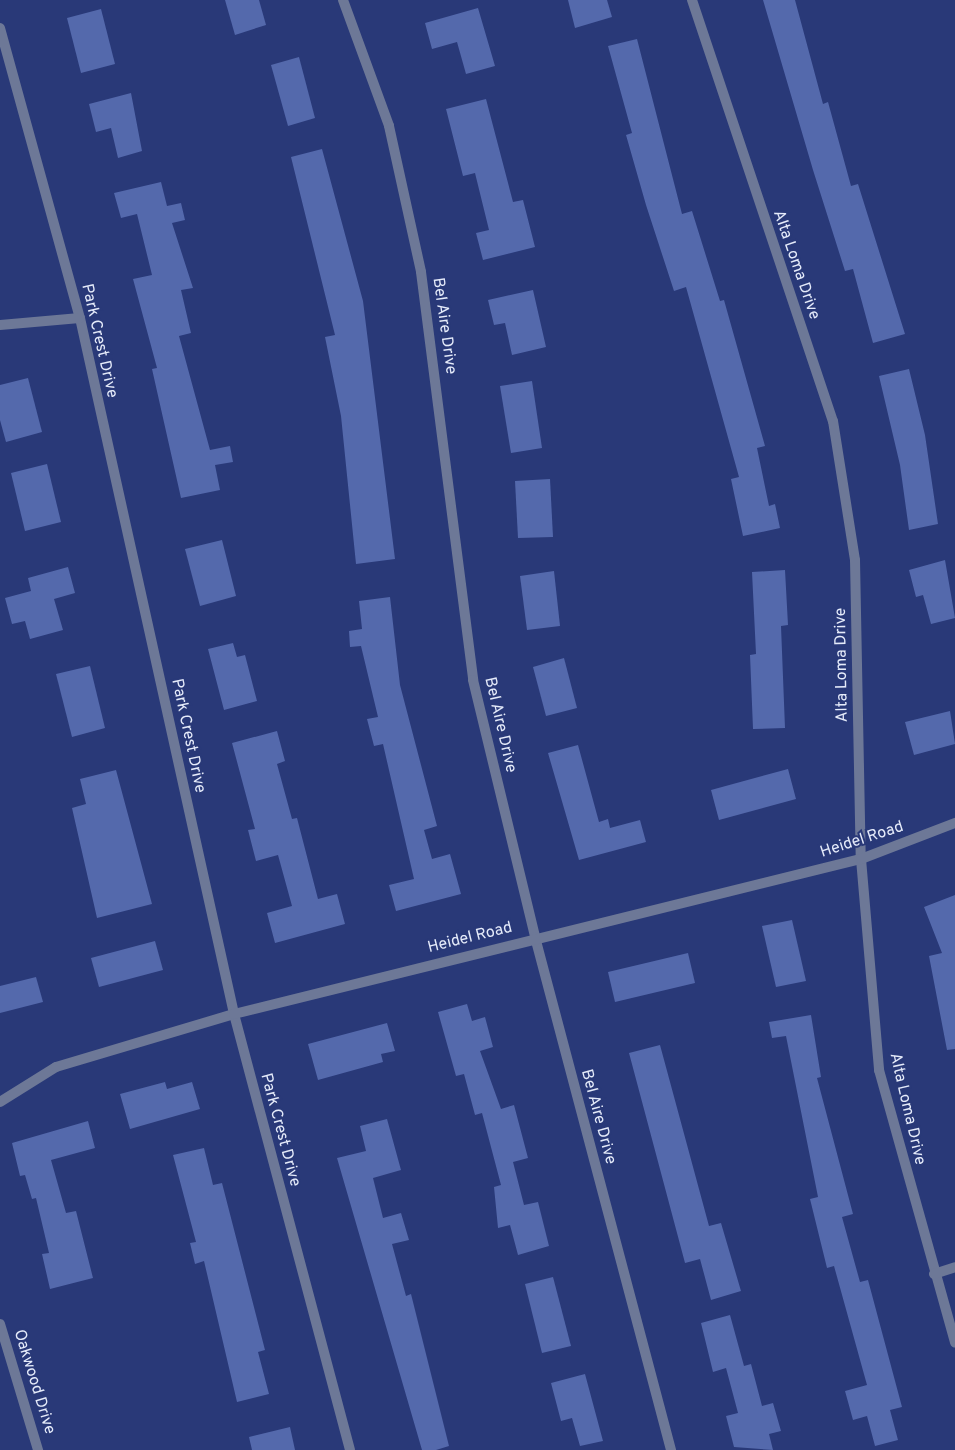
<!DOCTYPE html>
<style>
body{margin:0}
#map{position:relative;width:955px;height:1450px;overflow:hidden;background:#293978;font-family:Overpass,sans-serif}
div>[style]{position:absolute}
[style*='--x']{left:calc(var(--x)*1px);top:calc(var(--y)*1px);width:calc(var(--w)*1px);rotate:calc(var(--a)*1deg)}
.building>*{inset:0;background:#5469ac}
.street>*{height:10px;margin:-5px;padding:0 5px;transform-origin:5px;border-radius:5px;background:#6d7897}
span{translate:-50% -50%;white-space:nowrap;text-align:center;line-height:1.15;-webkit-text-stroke:4px #293978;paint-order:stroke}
.street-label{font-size:16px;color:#e5ebfa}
</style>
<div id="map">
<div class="building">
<div style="clip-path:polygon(225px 0,259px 0,266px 25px,235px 35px)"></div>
<div style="clip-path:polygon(568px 0,607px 0,612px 17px,575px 28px)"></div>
<div style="clip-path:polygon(763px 0,795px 0,823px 104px,828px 102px,851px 186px,858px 184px,905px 334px,873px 343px,853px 269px,845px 271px,813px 170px)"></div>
<div style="clip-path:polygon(478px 8px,495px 66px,466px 74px,457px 42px,432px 49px,425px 23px)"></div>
<div style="clip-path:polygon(101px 9px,115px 64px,81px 73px,67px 18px)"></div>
<div style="clip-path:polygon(637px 39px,682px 214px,692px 211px,720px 301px,724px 300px,765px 446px,757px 448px,769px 506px,775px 504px,780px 528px,743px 536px,731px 479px,739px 477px,686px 287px,674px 291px,646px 205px,626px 135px,632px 133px,608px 46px)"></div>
<div style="clip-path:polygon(299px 57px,315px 118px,288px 126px,271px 65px)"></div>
<div style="clip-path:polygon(131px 93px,142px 151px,118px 158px,111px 128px,96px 132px,89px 104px)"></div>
<div style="clip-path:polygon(486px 99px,513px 202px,523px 200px,535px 247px,483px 260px,476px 233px,489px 230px,475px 173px,463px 176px,446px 109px)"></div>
<div style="clip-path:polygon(322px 149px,363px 301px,395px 559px,356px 564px,341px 416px,325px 337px,335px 335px,291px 157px)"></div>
<div style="clip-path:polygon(161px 182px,167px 206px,181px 203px,185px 220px,172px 223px,193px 288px,181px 290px,191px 333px,179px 336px,210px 450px,230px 446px,233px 462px,215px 465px,220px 490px,181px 498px,152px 369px,157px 368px,133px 279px,152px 275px,137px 214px,121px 218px,114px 193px)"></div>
<div style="clip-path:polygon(533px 290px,546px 347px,512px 355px,505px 323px,494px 325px,488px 300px)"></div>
<div style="clip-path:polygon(909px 369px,925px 435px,938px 524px,909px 530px,900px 465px,879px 376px)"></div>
<div style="clip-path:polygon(28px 378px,42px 432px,6px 442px,0 420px,0 385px)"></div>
<div style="clip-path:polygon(532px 381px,542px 448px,511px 453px,500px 386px)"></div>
<div style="clip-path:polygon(47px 464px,61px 522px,25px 531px,11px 473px)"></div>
<div style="clip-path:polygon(550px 479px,553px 537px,518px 538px,515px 481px)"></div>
<div style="clip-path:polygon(222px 540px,236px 596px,200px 606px,185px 549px)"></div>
<div style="clip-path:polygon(945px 560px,955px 618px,931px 624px,923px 595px,916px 597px,909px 570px)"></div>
<div style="clip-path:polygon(68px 567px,75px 593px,54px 599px,63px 630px,30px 639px,25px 621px,12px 624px,5px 598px,31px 591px,28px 578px)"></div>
<div style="clip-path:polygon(785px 570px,788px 625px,781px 626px,785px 728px,753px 729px,750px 655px,756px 654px,752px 572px)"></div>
<div style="clip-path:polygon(554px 571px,560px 626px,527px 630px,520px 576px)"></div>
<div style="clip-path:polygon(390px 597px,400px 685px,437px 826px,424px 830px,432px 859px,450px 854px,461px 894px,396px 911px,389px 885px,414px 879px,383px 744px,374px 746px,367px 719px,378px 717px,361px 646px,350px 647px,349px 631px,362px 629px,359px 601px)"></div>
<div style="clip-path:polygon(233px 643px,237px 657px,245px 655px,257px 701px,224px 710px,208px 649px)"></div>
<div style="clip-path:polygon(564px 658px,577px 708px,546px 716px,533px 667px)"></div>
<div style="clip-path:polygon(90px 666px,105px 728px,72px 737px,56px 674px)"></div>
<div style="clip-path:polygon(950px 711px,955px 744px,914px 755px,905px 722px)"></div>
<div style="clip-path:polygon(277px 731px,285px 761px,277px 764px,292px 819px,297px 818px,318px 899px,337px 894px,345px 924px,275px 943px,267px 913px,292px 906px,278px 855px,256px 861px,248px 830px,255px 829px,232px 743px)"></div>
<div style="clip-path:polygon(578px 745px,599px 822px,608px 819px,610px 828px,640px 820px,646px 842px,579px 860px,548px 753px)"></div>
<div style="clip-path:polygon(788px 769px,796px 799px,719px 820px,711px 790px)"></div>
<div style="clip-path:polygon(116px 770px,152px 904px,97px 918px,72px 808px,86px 804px,80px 779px)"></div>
<div style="clip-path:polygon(955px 895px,955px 1049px,947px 1050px,929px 956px,942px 953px,924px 907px)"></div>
<div style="clip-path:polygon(792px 920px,806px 981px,776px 987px,762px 926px)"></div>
<div style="clip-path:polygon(155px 941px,163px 970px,99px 987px,91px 958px)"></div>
<div style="clip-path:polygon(688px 953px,695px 983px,615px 1002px,608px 972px)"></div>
<div style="clip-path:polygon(36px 977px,43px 1002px,0 1013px,0 986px)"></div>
<div style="clip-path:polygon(467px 1004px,472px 1021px,485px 1017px,493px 1047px,480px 1051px,501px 1109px,514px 1105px,528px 1158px,513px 1162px,524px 1205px,538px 1202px,549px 1246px,518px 1255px,510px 1225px,498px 1228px,494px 1187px,501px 1185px,482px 1113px,475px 1115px,464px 1074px,456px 1076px,438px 1012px)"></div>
<div style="clip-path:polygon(811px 1015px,821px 1077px,817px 1078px,853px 1214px,842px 1217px,860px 1282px,868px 1280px,902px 1407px,890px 1410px,898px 1440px,875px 1446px,867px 1416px,853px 1420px,845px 1391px,867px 1385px,834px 1266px,827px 1268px,810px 1199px,818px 1197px,786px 1036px,772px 1038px,769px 1022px)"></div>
<div style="clip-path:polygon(387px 1023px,395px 1051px,381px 1054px,383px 1062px,318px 1080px,308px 1044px)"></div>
<div style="clip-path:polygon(660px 1045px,709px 1226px,721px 1223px,741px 1291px,711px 1300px,700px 1259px,685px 1263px,629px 1053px)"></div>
<div style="clip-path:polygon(165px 1082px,167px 1089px,192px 1082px,200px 1109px,130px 1129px,120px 1094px)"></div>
<div style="clip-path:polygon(387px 1119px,401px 1170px,373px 1178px,383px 1218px,401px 1213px,409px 1240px,392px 1244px,406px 1296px,411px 1294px,449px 1446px,436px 1450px,422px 1450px,337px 1158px,366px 1151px,360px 1126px)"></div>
<div style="clip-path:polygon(88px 1121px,95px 1148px,51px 1160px,66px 1213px,76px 1211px,93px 1278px,50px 1289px,42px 1254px,49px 1253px,36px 1198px,32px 1199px,25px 1175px,20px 1176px,12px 1143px)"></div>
<div style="clip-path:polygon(204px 1148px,213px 1185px,222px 1183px,265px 1350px,258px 1352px,269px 1394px,237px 1402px,204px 1261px,195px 1264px,190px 1243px,196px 1242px,173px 1155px)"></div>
<div style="clip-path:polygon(553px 1277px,571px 1346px,542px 1353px,525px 1284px)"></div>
<div style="clip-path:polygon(730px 1315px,744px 1366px,751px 1364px,762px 1406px,773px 1403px,781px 1431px,769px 1434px,773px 1450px,734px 1447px,726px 1416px,738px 1413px,726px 1368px,713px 1372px,701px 1323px)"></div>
<div style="clip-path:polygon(585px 1374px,603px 1441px,580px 1446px,572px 1418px,561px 1421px,551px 1383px)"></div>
<div style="clip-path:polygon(290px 1427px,295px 1450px,252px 1450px,249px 1437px)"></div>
</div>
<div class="street">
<div style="--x:343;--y:0;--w:134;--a:69.9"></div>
<div style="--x:389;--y:126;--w:149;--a:77.6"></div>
<div style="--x:421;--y:272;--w:411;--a:82.7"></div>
<div style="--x:473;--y:680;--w:264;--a:76.4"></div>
<div style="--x:535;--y:937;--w:531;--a:75.15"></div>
<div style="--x:692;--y:0;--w:444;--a:71.5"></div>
<div style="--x:833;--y:421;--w:141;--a:81"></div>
<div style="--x:855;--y:560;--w:299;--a:88.9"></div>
<div style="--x:861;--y:859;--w:212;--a:85.1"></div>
<div style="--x:879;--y:1070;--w:283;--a:74.4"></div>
<div style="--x:0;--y:28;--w:301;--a:74.6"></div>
<div style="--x:80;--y:318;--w:713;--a:77.52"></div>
<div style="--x:234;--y:1014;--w:451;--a:75.1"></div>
<div style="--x:0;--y:325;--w:80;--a:-5"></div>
<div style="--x:0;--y:1102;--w:66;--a:-32"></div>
<div style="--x:56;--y:1067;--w:186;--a:-16.6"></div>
<div style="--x:234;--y:1014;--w:646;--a:-13.89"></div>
<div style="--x:861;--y:859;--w:101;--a:-21"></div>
<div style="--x:934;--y:1274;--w:22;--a:-18"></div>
<div style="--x:0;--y:1324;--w:132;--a:73.2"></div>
</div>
<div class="street-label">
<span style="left:796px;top:265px;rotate:71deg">Alta Loma Drive</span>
<span style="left:444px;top:326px;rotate:82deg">Bel Aire Drive</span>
<span style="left:99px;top:341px;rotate:77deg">Park Crest Drive</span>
<span style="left:842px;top:665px;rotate:-91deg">Alta Loma Drive</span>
<span style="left:500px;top:725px;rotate:77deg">Bel Aire Drive</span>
<span style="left:188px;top:736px;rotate:78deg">Park Crest Drive</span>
<span style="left:862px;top:840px;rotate:-18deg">Heidel Road</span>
<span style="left:470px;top:938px;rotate:-14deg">Heidel Road</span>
<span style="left:907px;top:1109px;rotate:77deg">Alta Loma Drive</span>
<span style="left:598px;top:1117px;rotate:75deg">Bel Aire Drive</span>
<span style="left:280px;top:1130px;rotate:75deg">Park Crest Drive</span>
<span style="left:34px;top:1382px;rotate:73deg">Oakwood Drive</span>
</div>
</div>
